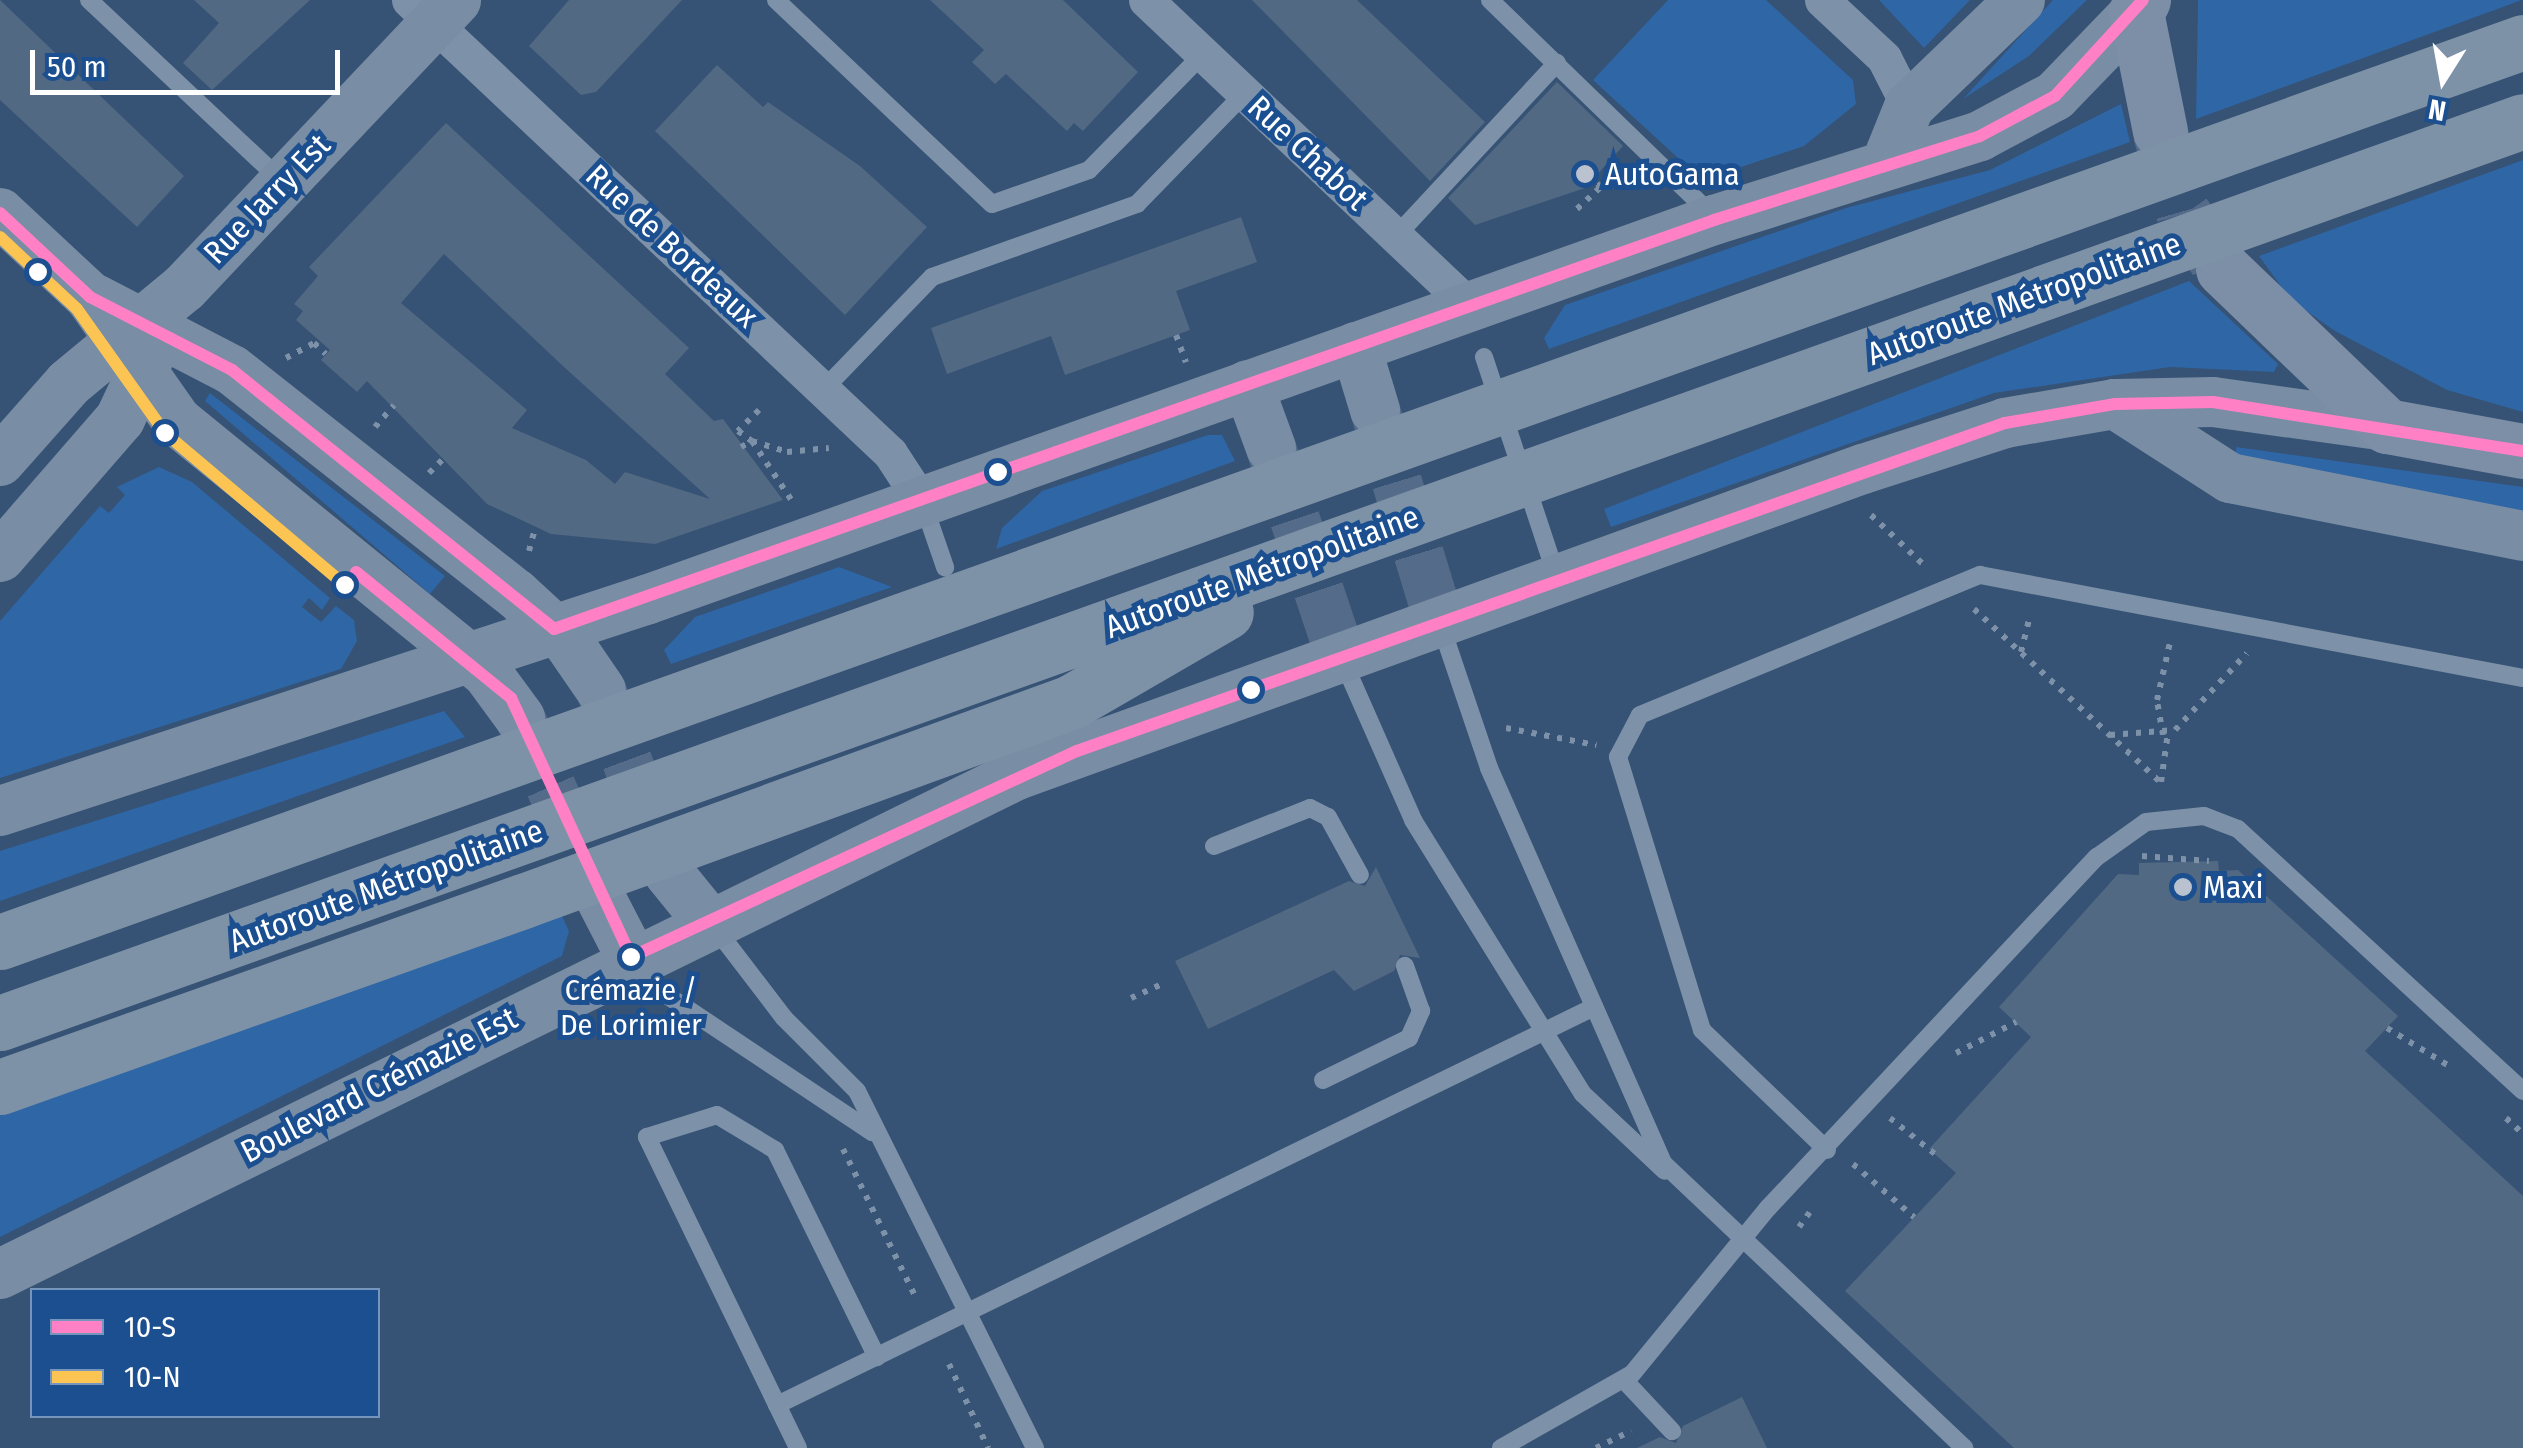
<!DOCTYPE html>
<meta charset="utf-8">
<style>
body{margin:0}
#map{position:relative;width:2523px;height:1448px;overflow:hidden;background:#365274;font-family:"Fira Sans Condensed",sans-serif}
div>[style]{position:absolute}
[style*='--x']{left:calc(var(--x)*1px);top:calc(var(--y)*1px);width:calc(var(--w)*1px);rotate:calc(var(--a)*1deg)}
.green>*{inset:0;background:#2f66a5}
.building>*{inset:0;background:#526984}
.secondary-tunnel>*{height:50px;margin-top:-25px;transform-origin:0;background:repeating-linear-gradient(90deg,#546c89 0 50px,transparent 0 75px)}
.primary-tunnel>*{height:55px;margin-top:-27.5px;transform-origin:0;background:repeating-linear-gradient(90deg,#546c89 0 55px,transparent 0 83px)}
.path>*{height:6px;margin-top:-3px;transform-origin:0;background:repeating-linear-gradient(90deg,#7d92a8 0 5px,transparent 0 13px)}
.lane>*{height:18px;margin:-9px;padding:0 9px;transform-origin:9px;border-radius:9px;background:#7d92a8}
.street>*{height:35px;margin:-17.5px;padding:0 17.5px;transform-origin:17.5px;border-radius:17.5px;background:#7d92a8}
.secondary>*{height:50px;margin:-25px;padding:0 25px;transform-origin:25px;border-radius:25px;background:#798da4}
.primary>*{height:55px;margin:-27.5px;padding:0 27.5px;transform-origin:27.5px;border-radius:27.5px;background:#7d8ea7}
.highway>*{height:55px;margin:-27.5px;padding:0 27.5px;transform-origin:27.5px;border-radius:27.5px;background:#7e92a7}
.highway-bridge>*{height:55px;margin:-27.5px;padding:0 27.5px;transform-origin:27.5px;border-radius:27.5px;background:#7e92a7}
.bus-1>*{height:12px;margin:-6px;padding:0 6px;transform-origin:6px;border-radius:6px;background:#ff80c5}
.bus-2>*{height:12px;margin:-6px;padding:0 6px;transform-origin:6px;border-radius:6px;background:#fcc553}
.dots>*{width:28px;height:28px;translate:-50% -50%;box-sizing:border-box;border:5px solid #1b4f8f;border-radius:50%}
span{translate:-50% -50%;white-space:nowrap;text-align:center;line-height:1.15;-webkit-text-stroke:10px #1b4f8f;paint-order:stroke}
.bus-label{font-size:30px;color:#fff}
.street-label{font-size:32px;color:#fff}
.poi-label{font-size:32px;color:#fff}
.left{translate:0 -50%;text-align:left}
.legend{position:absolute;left:30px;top:1288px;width:350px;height:130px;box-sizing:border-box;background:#1b4f8f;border:2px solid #7695bc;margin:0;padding:12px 18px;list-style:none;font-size:30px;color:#fff}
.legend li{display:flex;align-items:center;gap:20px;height:50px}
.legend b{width:50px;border:2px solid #7695bc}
.north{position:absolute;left:2393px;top:30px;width:100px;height:100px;-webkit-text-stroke:8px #1b4f8f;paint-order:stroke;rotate:191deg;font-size:28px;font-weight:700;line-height:40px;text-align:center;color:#fff}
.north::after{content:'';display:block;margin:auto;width:35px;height:45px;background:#fff;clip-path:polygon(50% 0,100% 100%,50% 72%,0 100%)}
.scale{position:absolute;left:30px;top:50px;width:310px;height:45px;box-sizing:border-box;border:5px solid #fff;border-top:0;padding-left:12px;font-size:30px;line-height:35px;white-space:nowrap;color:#fff;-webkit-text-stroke:8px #1b4f8f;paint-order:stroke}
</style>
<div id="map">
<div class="green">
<div style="clip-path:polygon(1668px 0,1766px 0,1853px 80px,1856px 104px,1804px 146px,1702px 180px,1593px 80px)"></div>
<div style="clip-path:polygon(1879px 0,1970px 0,1924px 48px)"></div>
<div style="clip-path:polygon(2053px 0,2087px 0,2029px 56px,1963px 99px)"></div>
<div style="clip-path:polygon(2198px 0,2522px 0,2196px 119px)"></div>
<div style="clip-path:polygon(2121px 104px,2130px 142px,1549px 349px,1544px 338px,1565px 305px,1846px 208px,1990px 170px)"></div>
<div style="clip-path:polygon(2523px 160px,2523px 412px,2447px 390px,2335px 331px,2291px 300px,2259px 256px)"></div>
<div style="clip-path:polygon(2189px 281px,2278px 364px,2274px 372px,2170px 367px,1994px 393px,1611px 527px,1604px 509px)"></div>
<div style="clip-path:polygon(210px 393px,445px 576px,430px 594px,205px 401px)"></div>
<div style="clip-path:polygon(1208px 435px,1222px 435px,1235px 461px,996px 549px,1002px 528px,1042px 491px)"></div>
<div style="clip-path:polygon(2236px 447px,2523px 487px,2523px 514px,2236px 455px)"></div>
<div style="clip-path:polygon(159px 467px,192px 482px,330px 598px,322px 610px,309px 598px,302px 607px,321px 622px,336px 606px,354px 620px,357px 641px,341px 669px,0 778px,0 621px,100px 506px,109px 513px,125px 495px,117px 487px)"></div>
<div style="clip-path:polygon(839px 567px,892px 587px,671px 664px,664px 650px,695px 617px)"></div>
<div style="clip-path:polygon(444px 711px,465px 737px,0 901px,0 851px)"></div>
<div style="clip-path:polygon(560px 912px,569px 931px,562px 956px,0 1237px,0 1111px)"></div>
</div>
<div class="building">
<div style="clip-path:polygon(0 0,184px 176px,137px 227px,0 100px)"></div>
<div style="clip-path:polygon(194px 0,310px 0,212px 90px,183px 63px,219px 23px)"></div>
<div style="clip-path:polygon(569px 0,682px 0,596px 92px,581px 95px,529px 46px)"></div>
<div style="clip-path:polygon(930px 0,1063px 0,1138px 72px,1083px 131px,1074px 123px,1067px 131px,1006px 74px,995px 84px,972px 62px,984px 50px)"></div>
<div style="clip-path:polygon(1252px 0,1357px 0,1485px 122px,1430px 181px)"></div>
<div style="clip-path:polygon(717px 65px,763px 107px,768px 102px,860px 166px,927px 227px,845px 315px,655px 131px)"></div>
<div style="clip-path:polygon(1557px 82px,1623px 146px,1585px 188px,1475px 225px,1448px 198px)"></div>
<div style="clip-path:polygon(evenodd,446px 123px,689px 348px,665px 374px,714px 421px,723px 419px,783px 500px,655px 544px,551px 534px,487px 504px,367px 381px,357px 392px,321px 360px,330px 350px,296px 320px,303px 311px,294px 304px,318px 276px,309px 267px,446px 123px,444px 254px,564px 367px,710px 499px,625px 472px,615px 484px,586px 460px,512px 428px,527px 410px,401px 303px,444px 254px)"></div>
<div style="clip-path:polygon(1241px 217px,1257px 262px,1176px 291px,1190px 330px,1065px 375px,1051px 336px,947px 374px,931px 328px)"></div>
<div style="clip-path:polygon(2218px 861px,2219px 871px,2238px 870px,2398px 1016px,2365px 1051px,2523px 1196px,2523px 1448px,2014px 1448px,1845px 1291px,1956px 1173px,1929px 1149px,2031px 1037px,1999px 1007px,2118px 874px,2139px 875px,2139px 863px)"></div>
<div style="clip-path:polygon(1376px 867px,1420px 958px,1400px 955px,1394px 971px,1354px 991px,1334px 970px,1208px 1029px,1175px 961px,1349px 881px,1365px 886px)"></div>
<div style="clip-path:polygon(1742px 1397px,1767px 1448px,1637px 1448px,1660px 1437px,1676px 1443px,1683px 1426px)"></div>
</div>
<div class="secondary-tunnel">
<div style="--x:1375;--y:410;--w:200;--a:73.1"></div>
<div style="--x:1271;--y:448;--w:198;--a:71.5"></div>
<div style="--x:601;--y:690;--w:194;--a:69.8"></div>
<div style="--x:520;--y:718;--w:196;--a:65.9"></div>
</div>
<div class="primary-tunnel">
<div style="--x:2160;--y:131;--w:86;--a:73.9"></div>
<div style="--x:2184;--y:214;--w:67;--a:54.7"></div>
</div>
<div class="path">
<div style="--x:1601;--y:187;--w:28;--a:-42"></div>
<div style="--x:1577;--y:209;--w:33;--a:-43"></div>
<div style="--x:1601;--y:187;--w:12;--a:-138"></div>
<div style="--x:1176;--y:335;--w:29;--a:70"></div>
<div style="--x:286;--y:358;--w:32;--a:-28"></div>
<div style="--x:314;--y:343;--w:16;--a:43"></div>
<div style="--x:759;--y:410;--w:30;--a:135"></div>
<div style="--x:738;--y:431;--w:17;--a:36"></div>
<div style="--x:752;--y:441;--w:37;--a:17"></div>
<div style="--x:787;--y:452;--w:42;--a:-5.4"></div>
<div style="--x:375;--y:427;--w:29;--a:-49"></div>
<div style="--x:741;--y:447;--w:13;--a:-29"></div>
<div style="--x:752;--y:441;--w:72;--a:56.3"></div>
<div style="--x:429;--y:473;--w:24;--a:-45"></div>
<div style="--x:1871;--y:515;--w:76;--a:43.4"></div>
<div style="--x:529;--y:551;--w:24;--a:-75"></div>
<div style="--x:1974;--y:609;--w:255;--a:42.9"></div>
<div style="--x:2021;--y:652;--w:38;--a:-76"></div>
<div style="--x:1506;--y:728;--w:92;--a:10.7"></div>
<div style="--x:2110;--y:735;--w:65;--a:-4.4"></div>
<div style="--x:2175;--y:730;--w:105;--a:-46.9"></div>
<div style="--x:2163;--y:735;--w:36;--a:-100"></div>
<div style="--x:2157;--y:700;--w:64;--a:-77.3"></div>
<div style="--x:2161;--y:782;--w:49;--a:-81.9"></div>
<div style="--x:2142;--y:856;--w:67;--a:4.3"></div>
<div style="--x:1131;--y:998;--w:36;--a:-24"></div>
<div style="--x:2387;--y:1028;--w:73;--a:31.5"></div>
<div style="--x:1956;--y:1053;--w:68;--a:-27.3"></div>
<div style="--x:1890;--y:1118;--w:58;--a:38.7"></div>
<div style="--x:2506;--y:1118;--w:23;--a:43"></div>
<div style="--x:843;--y:1149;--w:164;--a:63.9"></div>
<div style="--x:1853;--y:1164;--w:81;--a:41"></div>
<div style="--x:1799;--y:1227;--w:22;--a:-54"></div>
<div style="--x:949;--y:1364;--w:93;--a:65.1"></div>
<div style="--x:1596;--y:1448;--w:39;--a:-26"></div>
</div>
<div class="lane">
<div style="--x:89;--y:0;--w:266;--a:43.2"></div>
<div style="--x:776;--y:0;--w:297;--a:43.4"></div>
<div style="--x:992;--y:204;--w:103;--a:-19.3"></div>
<div style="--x:1089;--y:170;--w:163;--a:-45.5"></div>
<div style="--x:1490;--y:0;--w:309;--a:44.1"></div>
<div style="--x:1397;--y:235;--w:235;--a:-47.1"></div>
<div style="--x:1484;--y:357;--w:230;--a:71.7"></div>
<div style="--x:823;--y:390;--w:157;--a:-46"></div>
<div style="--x:932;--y:277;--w:218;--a:-19.6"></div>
<div style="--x:1137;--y:204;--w:155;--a:-45.8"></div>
<div style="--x:924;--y:506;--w:65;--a:71"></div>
<div style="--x:1440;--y:623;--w:153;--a:71.3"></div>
<div style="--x:1489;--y:768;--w:432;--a:66.2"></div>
<div style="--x:1663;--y:1163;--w:415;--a:43.4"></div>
<div style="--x:1343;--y:661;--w:174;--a:66.2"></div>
<div style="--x:1413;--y:820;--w:322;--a:58.2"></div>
<div style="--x:1583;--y:1094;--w:112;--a:43.2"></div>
<div style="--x:1214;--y:846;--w:103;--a:-21.6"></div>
<div style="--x:1310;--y:808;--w:20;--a:27"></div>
<div style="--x:1328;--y:817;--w:66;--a:61.1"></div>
<div style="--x:716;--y:929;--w:112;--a:52.6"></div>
<div style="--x:784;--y:1018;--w:103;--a:45"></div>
<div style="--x:857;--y:1091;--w:399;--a:63.5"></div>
<div style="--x:637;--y:966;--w:29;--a:49"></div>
<div style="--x:656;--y:988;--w:260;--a:33.7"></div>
<div style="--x:1323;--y:1080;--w:96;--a:-26"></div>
<div style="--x:1409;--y:1038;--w:30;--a:-66"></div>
<div style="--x:1421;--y:1011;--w:48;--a:-109.6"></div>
<div style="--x:1827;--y:1150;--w:173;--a:-136.2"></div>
<div style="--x:1702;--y:1030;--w:286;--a:-107.1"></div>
<div style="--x:1618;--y:757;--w:47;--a:-62.4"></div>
<div style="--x:1640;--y:715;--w:368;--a:-22.4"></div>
<div style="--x:1980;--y:575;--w:553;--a:10.74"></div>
<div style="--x:1625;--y:1381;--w:69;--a:46.8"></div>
<div style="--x:777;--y:1405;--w:909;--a:-25.97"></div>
<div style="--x:798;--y:1448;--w:346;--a:-115.9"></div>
<div style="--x:647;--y:1137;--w:73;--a:-17.4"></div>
<div style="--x:717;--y:1115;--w:68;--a:31.1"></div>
<div style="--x:775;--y:1150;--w:231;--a:63.8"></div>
<div style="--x:1501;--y:1448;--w:150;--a:-29.5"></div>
<div style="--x:1632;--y:1374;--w:215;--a:-50.7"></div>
<div style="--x:1768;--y:1208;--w:481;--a:-46.9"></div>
<div style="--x:2097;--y:857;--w:60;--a:-35.5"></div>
<div style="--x:2146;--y:822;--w:58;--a:-5.9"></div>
<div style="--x:2204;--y:816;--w:36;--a:21"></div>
<div style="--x:2238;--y:829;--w:387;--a:42.6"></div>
</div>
<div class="street">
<div style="--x:409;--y:0;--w:661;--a:43.28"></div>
<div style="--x:890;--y:453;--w:59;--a:56.9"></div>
<div style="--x:1146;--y:0;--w:446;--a:43.4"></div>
<div style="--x:1822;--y:0;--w:85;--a:43.1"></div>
<div style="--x:1884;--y:58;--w:55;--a:63"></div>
</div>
<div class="secondary">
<div style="--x:1886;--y:164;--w:61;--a:-68"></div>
<div style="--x:1909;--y:107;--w:154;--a:-43.9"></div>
<div style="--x:0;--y:213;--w:123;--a:43"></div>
<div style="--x:90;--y:297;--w:151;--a:54.9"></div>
<div style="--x:177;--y:421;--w:400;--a:39.1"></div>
<div style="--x:487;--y:673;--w:56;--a:53.7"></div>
<div style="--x:95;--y:299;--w:154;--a:27.4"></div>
<div style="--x:232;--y:370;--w:362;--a:38.3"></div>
<div style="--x:516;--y:594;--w:71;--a:42.7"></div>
<div style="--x:568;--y:642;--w:58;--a:55.5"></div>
<div style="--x:1356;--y:347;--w:66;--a:73.2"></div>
<div style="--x:1248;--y:385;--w:67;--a:69.9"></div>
<div style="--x:2115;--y:404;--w:137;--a:32.8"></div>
<div style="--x:2230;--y:478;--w:299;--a:11.2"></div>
<div style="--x:0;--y:461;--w:104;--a:-48.5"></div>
<div style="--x:69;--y:383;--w:149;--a:-39.6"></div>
<div style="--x:184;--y:288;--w:396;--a:-46.6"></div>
<div style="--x:0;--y:557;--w:183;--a:-49"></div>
<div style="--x:120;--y:419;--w:77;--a:-64.8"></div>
<div style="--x:0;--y:811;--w:680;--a:-18.09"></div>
<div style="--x:646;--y:600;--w:1134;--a:-19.59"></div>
<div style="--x:1714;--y:220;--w:279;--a:-17.5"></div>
<div style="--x:1980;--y:136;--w:85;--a:-28.1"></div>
<div style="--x:2055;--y:96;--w:117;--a:-46"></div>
<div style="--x:668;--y:872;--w:62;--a:50.9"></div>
<div style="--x:600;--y:897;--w:68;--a:62.7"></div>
<div style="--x:0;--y:1274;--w:1133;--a:-26.14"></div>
<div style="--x:1017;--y:775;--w:900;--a:-19.89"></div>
<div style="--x:1863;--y:469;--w:149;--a:-17.9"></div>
<div style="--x:2005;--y:423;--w:112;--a:-9.8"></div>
<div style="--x:2115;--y:404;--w:98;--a:-1.2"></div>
<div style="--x:2213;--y:402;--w:176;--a:7.9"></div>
</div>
<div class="primary">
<div style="--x:2143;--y:0;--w:14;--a:120"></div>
<div style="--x:2136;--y:12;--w:121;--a:78.6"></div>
<div style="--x:2223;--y:269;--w:227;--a:43.8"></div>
<div style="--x:2387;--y:426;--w:138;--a:10.4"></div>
</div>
<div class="highway">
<div style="--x:0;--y:1087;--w:555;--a:-19.58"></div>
</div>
<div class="highway-bridge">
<div style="--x:523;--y:901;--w:583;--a:-19.96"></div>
<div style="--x:1071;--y:702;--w:179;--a:-30.1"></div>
<div style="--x:0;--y:942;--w:2679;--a:-19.63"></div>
<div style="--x:0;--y:1023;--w:2679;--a:-19.67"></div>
</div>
<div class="bus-1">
<div style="--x:0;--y:213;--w:123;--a:43"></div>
<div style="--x:90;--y:297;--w:160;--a:27.2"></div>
<div style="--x:232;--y:370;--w:413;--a:38.8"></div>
<div style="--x:554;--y:629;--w:1230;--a:-19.42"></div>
<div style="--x:1714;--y:220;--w:279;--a:-17.5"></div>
<div style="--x:1980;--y:136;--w:85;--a:-28.1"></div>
<div style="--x:2055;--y:96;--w:130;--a:-47.5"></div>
<div style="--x:356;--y:572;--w:200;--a:39.1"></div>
<div style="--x:511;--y:698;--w:285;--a:65.1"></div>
<div style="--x:631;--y:957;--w:491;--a:-24.8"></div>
<div style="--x:1077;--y:751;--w:984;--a:-19.47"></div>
<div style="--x:2005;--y:423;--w:112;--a:-9.8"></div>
<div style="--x:2115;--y:404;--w:98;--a:-1.2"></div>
<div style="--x:2213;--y:402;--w:314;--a:9"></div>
</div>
<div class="bus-2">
<div style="--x:0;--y:237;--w:105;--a:43.1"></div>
<div style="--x:77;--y:309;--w:152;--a:54.6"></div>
<div style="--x:165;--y:433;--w:236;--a:40.2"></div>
</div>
<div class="dots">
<div style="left:1585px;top:174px;background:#b9c2ce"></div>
<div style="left:38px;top:272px;background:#fff"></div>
<div style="left:165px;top:433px;background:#fff"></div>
<div style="left:998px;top:472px;background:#fff"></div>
<div style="left:345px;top:585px;background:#fff"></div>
<div style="left:1251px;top:690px;background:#fff"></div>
<div style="left:2183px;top:887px;background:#b9c2ce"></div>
<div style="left:631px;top:957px;background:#fff"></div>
</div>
<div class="bus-label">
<span style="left:631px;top:1007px">Crémazie /<br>De Lorimier</span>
</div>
<div class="street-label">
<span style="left:1308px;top:153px;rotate:43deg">Rue Chabot</span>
<span style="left:267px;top:199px;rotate:-46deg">Rue Jarry Est</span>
<span style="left:672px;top:246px;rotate:43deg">Rue de Bordeaux</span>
<span style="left:2024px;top:299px;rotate:-20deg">Autoroute Métropolitaine</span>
<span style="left:1262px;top:572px;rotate:-20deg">Autoroute Métropolitaine</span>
<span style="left:386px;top:886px;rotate:-20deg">Autoroute Métropolitaine</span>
<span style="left:379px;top:1085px;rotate:-27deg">Boulevard Crémazie Est</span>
</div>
<div class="poi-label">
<span class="left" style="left:1605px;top:174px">AutoGama</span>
<span class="left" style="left:2203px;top:887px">Maxi</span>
</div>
<ul class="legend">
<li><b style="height:12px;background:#ff80c5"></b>10-S</li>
<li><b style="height:12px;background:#fcc553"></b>10-N</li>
</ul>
<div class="north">N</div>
<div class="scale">50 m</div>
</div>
